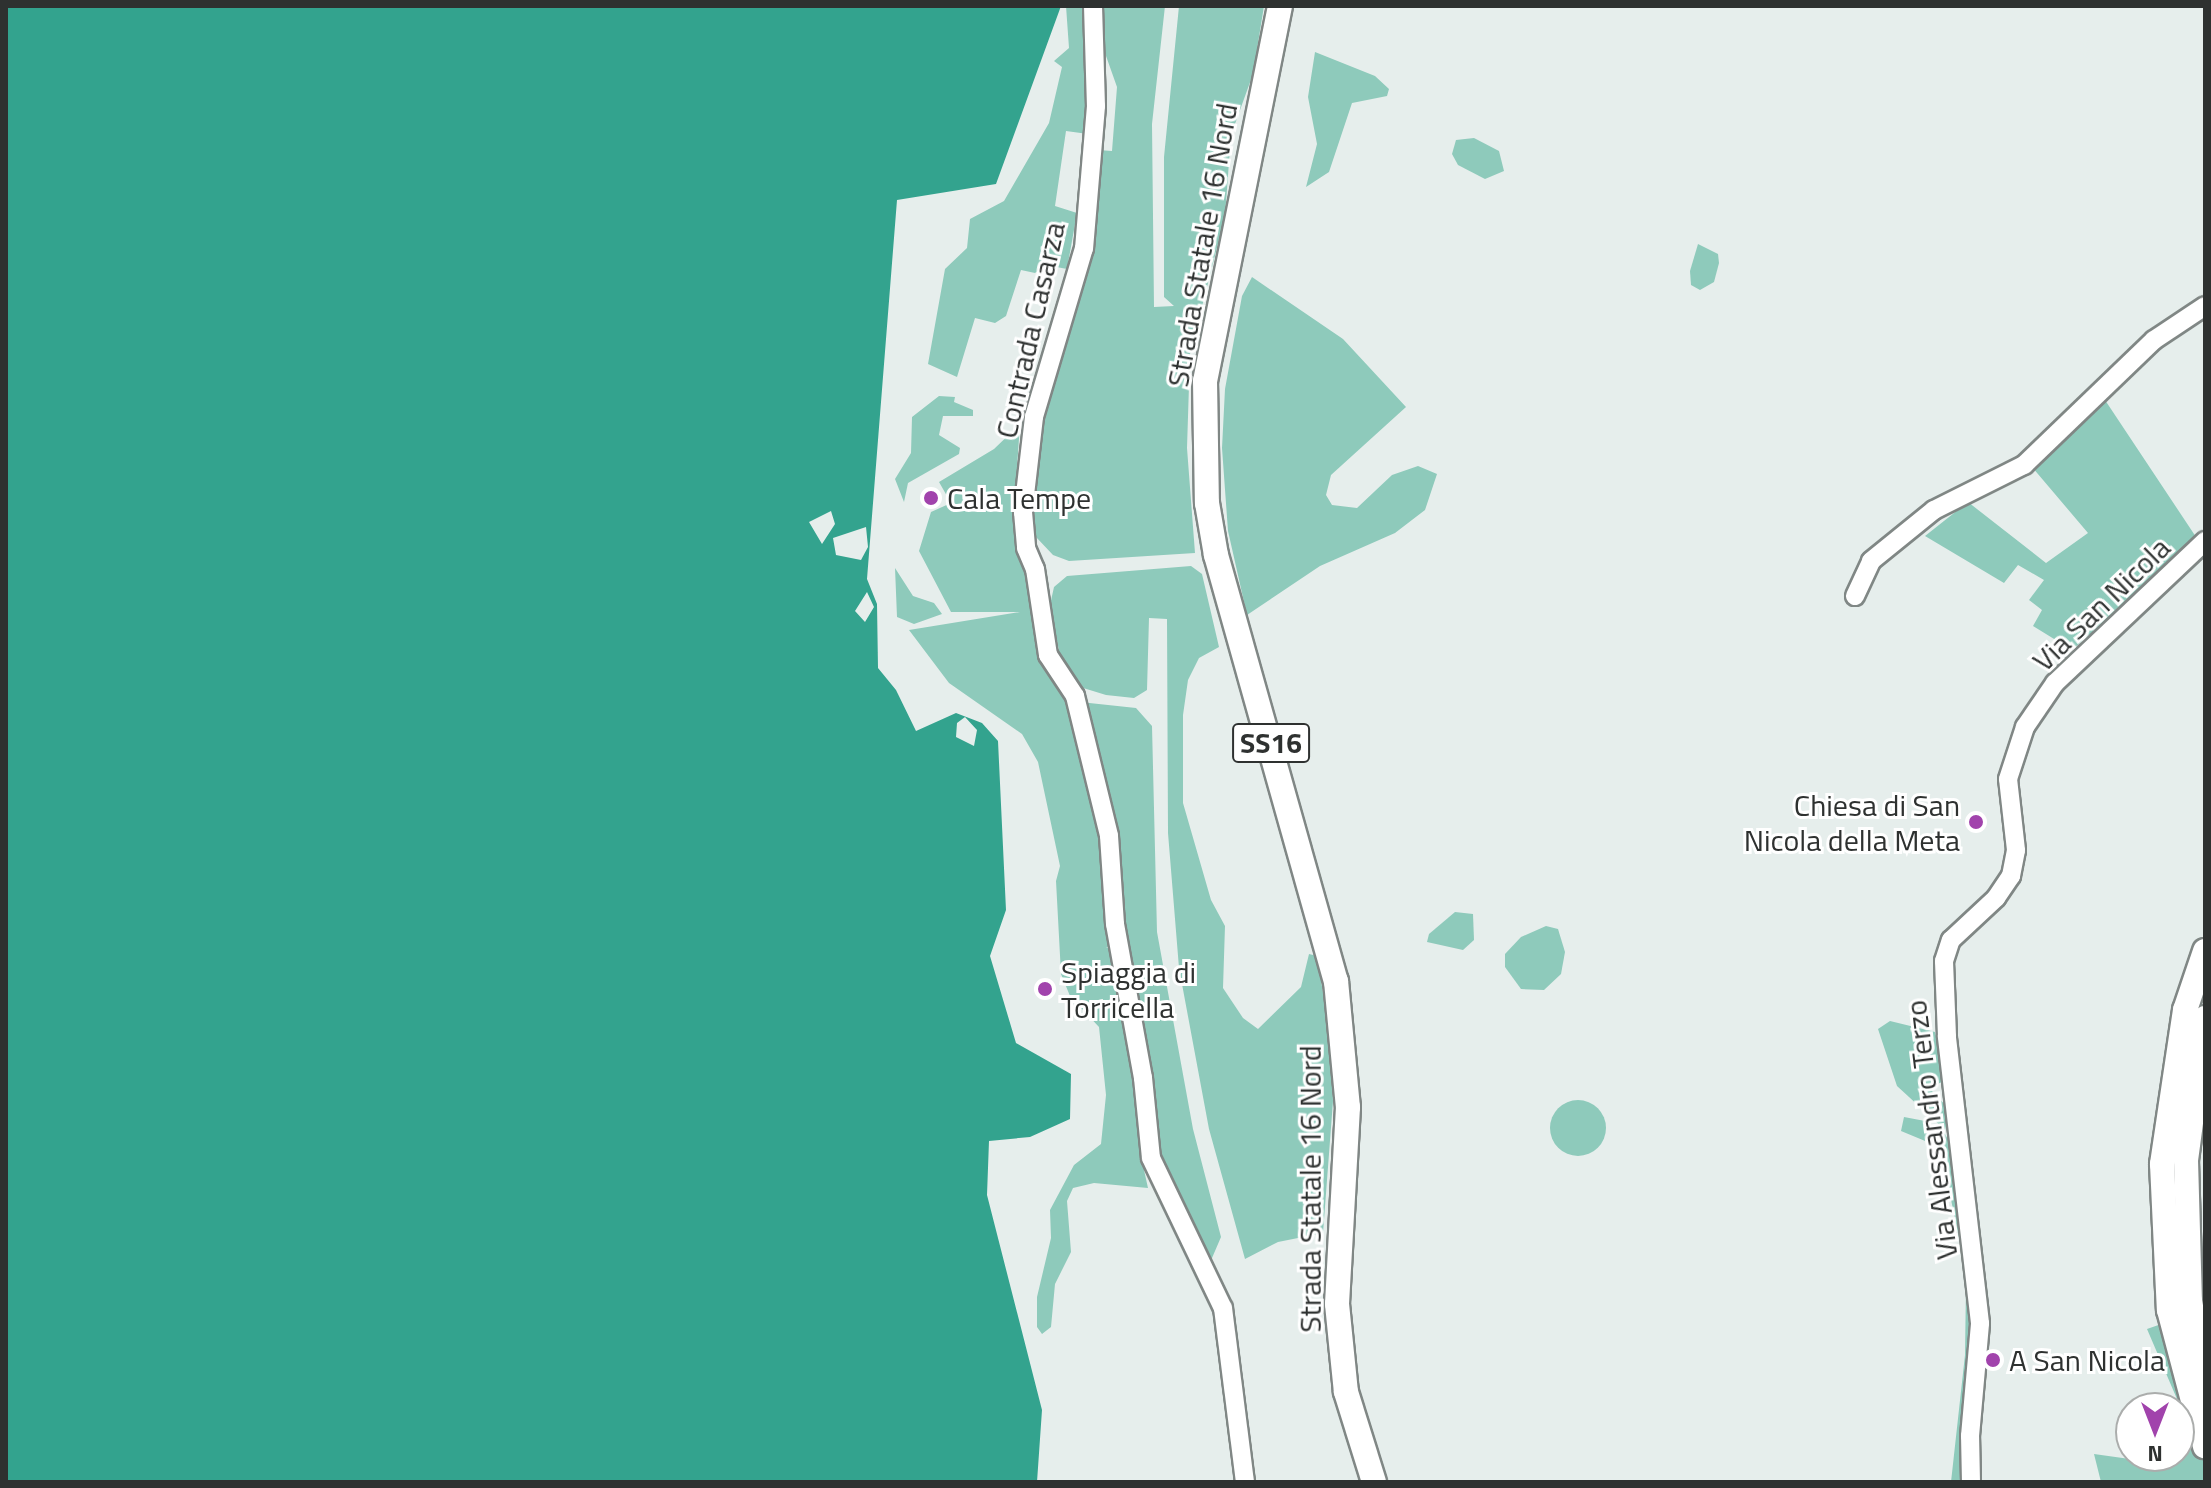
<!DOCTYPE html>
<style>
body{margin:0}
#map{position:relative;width:2211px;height:1488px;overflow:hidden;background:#e6eeec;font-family:"Titillium Web",sans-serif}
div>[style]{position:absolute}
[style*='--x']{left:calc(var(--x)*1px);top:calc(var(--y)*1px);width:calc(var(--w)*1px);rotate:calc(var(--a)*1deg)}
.green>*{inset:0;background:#8ecabb}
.round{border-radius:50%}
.water>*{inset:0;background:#33a38e}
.roads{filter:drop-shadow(2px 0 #808785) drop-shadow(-2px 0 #808785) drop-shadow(0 2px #808785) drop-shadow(0 -2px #808785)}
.minor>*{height:18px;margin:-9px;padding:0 9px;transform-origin:9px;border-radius:9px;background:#fff}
.major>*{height:24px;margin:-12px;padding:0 12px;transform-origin:12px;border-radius:12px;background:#fff}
.dots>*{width:22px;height:22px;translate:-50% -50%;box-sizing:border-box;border:4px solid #fff;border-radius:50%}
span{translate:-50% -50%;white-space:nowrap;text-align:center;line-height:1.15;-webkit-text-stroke:6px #fff;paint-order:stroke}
.shield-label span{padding:2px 6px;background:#fff;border:2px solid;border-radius:6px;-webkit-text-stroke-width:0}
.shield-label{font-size:28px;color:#2e3130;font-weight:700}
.street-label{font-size:30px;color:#2e3130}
.poi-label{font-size:30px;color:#2e3130}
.left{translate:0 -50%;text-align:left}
.right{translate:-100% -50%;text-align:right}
.frame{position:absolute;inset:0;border:8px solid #2e3130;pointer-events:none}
.north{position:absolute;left:2115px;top:1392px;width:80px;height:80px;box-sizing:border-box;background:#fff;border:2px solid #abadac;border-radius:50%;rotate:180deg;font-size:22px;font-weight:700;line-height:32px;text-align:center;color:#2e3130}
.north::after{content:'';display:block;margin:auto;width:28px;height:36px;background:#a143ac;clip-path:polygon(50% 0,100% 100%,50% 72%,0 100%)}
</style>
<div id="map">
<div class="green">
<div style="clip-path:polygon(1066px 6px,1091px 6px,1088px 134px,1066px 131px,1055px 206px,1077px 213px,1067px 269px,1046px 265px,1035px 273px,1021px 270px,1006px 316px,995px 323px,975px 318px,957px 377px,928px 364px,945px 269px,967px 248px,970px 219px,1004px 201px,1049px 123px,1062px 67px,1054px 61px,1069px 48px)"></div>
<div style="clip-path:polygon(1102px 6px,1165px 6px,1152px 124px,1154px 307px,1174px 306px,1164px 297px,1164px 157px,1179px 6px,1264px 6px,1253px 74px,1231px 135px,1225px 216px,1190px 354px,1187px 448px,1195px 553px,1069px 561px,1053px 555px,1036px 537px,1030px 504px,1039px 421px,1094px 247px,1098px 150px,1112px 151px,1117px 87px,1100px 39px)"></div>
<div style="clip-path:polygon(1315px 52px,1375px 76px,1389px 89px,1387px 96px,1352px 103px,1329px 172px,1306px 187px,1317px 144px,1308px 97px)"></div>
<div style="clip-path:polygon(1474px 138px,1499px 151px,1504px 171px,1485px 179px,1458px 165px,1452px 154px,1456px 140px)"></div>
<div style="clip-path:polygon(1698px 244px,1718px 254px,1719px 263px,1714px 282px,1700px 290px,1691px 285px,1690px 271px)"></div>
<div style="clip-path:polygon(1252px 277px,1343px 339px,1406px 407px,1331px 475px,1326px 495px,1332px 505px,1357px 508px,1392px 475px,1418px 466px,1437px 474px,1425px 510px,1395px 533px,1320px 566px,1247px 615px,1228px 531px,1222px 448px,1225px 389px,1242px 296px)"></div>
<div style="clip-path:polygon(939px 396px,955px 397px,954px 402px,973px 410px,973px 416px,943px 416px,939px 435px,960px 448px,959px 454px,908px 483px,904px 502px,895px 479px,911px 453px,912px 417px)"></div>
<div style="clip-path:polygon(2103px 397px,2198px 540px,2072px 650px,2033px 626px,2042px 610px,2029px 600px,2044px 580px,2018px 565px,2004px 583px,1925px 536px,1968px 502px,2046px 563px,2088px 533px,2032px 467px)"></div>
<div style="clip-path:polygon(1020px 424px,1014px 511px,1069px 693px,1111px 884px,1105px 913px,1111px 945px,1106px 948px,1112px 947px,1149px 1158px,1144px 1170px,1148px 1188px,1094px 1183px,1073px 1188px,1067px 1201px,1071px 1252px,1055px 1284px,1051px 1327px,1042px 1334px,1037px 1327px,1037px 1297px,1051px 1238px,1050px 1210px,1074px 1165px,1101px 1144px,1106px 1095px,1099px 1027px,1070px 996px,1061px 974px,1056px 881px,1060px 866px,1038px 762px,1022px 734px,949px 683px,909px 630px,1020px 612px,951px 612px,919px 551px,931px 512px,951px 503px,939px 482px,994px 449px)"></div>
<div style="clip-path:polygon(1191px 566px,1202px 574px,1219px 647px,1199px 658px,1188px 680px,1183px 715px,1183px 803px,1211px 900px,1225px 926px,1223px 988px,1243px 1018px,1258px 1029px,1301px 987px,1309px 954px,1317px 956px,1330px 1035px,1333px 1101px,1323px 1233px,1278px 1242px,1245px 1259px,1209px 1129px,1179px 968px,1168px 833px,1167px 619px,1149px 618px,1147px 690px,1134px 698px,1106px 695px,1080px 687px,1073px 678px,1060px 656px,1050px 605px,1054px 587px,1067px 576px)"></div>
<div style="clip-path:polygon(895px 568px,913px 596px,934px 603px,942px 614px,914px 624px,897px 617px)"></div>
<div style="clip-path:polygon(1080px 702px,1136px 708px,1152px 726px,1157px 932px,1193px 1129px,1221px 1237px,1209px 1265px,1158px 1156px,1127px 947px,1123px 883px)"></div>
<div style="clip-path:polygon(1455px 912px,1473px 914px,1474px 940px,1463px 950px,1427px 942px,1429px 934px)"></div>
<div style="clip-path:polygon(1546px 926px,1558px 929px,1565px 952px,1561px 974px,1544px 990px,1521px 989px,1505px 967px,1505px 954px,1521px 937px)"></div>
<div style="clip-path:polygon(1890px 1021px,1935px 1032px,1946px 1080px,1929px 1088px,1950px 1110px,1945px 1130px,1897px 1086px,1878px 1029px)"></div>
<div class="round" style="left:1550px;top:1100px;width:56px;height:56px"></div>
<div style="clip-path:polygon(1904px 1117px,1925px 1121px,1945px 1134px,1957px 1157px,1973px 1325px,1961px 1482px,1951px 1482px,1965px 1355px,1966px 1285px,1961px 1247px,1942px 1157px,1930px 1143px,1901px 1131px)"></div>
<div style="clip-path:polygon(2167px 1322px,2205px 1461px,2205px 1482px,2101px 1482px,2094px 1454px,2144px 1461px,2179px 1456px,2186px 1420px,2147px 1329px)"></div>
</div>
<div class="water">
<div style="clip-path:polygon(evenodd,6px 6px,1061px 6px,996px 184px,897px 200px,867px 579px,877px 604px,878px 668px,896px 690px,916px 731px,956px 713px,982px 723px,998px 741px,1006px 910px,990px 956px,1016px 1043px,1071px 1074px,1070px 1119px,1030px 1137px,989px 1141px,987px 1195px,1042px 1410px,1037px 1482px,6px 1482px,6px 6px,831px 511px,835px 524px,822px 544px,809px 522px,831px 511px,6px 6px,866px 527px,868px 547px,861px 560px,836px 555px,833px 538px,866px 527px,6px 6px,867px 592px,874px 607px,865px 622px,855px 611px,867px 592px,6px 6px,965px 717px,977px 730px,974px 746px,956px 737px,957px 723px,965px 717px)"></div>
</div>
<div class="roads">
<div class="minor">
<div style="--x:1093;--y:6;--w:100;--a:88.3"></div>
<div style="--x:1096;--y:106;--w:143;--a:94.8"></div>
<div style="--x:1084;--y:248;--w:176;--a:106.5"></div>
<div style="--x:1034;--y:417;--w:96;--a:96.6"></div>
<div style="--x:1023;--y:512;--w:36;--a:85"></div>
<div style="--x:1026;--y:548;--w:23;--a:67"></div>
<div style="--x:1035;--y:569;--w:87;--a:81.4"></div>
<div style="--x:1048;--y:655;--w:49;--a:56.6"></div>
<div style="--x:1075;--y:696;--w:144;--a:76.3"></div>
<div style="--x:1109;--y:836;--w:88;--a:86.1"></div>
<div style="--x:1115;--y:924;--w:157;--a:79.7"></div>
<div style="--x:1143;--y:1078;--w:80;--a:84.3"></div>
<div style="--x:1151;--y:1158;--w:166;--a:64.4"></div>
<div style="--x:1223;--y:1308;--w:175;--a:82.8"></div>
<div style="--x:1855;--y:596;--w:38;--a:-65"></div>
<div style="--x:1871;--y:561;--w:81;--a:-39"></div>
<div style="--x:1934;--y:510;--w:101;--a:-26.6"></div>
<div style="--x:2024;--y:465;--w:180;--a:-43.9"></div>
<div style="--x:2154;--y:340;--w:61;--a:-33.7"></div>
<div style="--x:1971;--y:1482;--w:46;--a:-91.2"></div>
<div style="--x:1970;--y:1436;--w:113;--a:-84.9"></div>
<div style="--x:1980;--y:1323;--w:289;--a:-96.6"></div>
<div style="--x:1947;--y:1036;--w:75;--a:-92.3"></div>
<div style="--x:1944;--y:961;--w:22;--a:-72"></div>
<div style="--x:1951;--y:940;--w:62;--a:-43"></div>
<div style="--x:1996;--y:898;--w:27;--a:-56"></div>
<div style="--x:2011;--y:876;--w:26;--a:-79"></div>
<div style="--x:2016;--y:850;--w:71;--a:-96.4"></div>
<div style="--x:2008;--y:779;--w:55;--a:-71.9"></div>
<div style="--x:2025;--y:727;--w:53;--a:-55.7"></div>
<div style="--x:2055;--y:683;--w:207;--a:-43.4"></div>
</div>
<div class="major">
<div style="--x:1280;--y:6;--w:382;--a:101.3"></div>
<div style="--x:1205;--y:381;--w:122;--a:89.1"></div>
<div style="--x:1207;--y:503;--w:53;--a:80.2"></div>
<div style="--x:1216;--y:555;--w:443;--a:74.3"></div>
<div style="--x:1336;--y:981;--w:127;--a:84.6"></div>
<div style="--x:1348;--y:1107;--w:197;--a:93.2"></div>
<div style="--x:1337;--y:1304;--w:88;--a:84.2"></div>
<div style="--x:1346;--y:1392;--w:94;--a:72.7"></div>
<div style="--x:2205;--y:951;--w:62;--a:108.7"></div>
<div style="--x:2185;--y:1010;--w:156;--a:98.5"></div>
<div style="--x:2162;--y:1164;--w:146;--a:87.3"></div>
<div style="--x:2169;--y:1310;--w:141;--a:75.2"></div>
<div style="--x:2205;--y:1018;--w:143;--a:97.6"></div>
<div style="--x:2186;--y:1160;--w:141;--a:88.4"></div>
<div style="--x:2190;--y:1301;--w:83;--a:79.6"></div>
</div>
</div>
<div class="dots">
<div style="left:931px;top:498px;background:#a143ac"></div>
<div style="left:1976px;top:822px;background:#a143ac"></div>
<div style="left:1045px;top:989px;background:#a143ac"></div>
<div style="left:1993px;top:1360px;background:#a143ac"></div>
</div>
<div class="shield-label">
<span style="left:1271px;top:743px">SS16</span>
</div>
<div class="street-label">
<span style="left:1202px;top:245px;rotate:-80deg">Strada Statale 16 Nord</span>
<span style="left:1030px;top:330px;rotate:-77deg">Contrada Casarza</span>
<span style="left:2101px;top:604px;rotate:-44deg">Via San Nicola</span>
<span style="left:1931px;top:1130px;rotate:-97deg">Via Alessandro Terzo</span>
<span style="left:1310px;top:1189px;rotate:-90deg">Strada Statale 16 Nord</span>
</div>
<div class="poi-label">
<span class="left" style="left:947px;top:498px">Cala Tempe</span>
<span class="right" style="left:1960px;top:822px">Chiesa di San<br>Nicola della Meta</span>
<span class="left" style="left:1061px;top:989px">Spiaggia di<br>Torricella</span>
<span class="left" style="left:2009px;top:1360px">A San Nicola</span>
</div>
<div class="frame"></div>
<div class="north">N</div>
</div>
